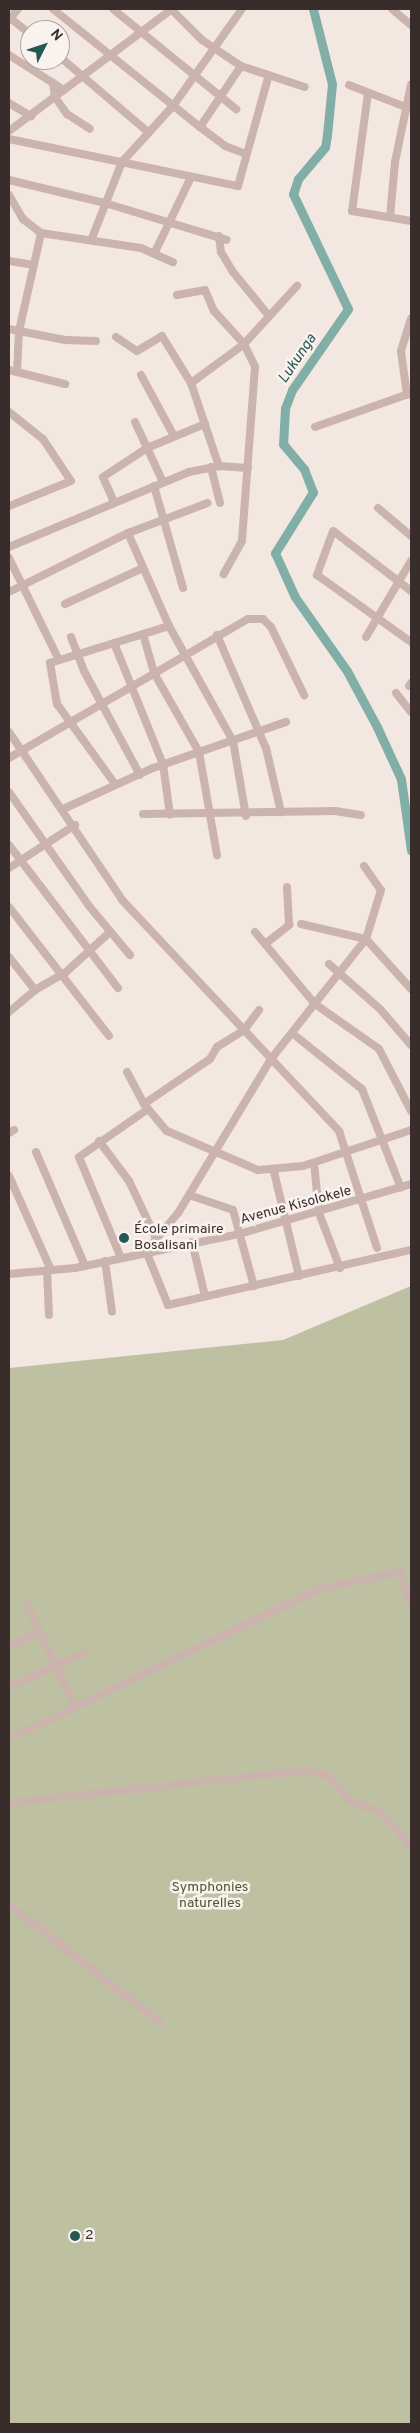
<!DOCTYPE html>
<meta charset="utf-8">
<style>
body{margin:0}
#map{position:relative;width:420px;height:2433px;overflow:hidden;background:#f3e7e1;font-family:Overpass,sans-serif}
div>[style]{position:absolute}
[style*='--x']{left:calc(var(--x)*1px);top:calc(var(--y)*1px);width:calc(var(--w)*1px);rotate:calc(var(--a)*1deg)}
.green>*{inset:0;background:#bec1a1}
.river>*{height:9px;margin:-4.5px;padding:0 4.5px;transform-origin:4.5px;border-radius:4.5px;background:#81afa7}
.minor>*{height:8px;margin:-4px;padding:0 4px;transform-origin:4px;border-radius:4px;background:#cbb4ad}
.dots>*{width:14px;height:14px;translate:-50% -50%;box-sizing:border-box;border:2px solid #faf2ee;border-radius:50%}
span{translate:-50% -50%;white-space:nowrap;text-align:center;line-height:1.15;-webkit-text-stroke:5px #faf2ee;paint-order:stroke}
.street-label{font-size:14px;color:#392d2b}
.poi-label{font-size:14px;color:#392d2b}
.left{translate:0 -50%;text-align:left}
.park-label{font-size:14px;color:#515730}
.water-label{font-size:15px;color:#225951;font-style:italic}
.frame{position:absolute;inset:0;border:10px solid #392d2b;pointer-events:none}
.north{position:absolute;left:20px;top:20px;width:50px;height:50px;box-sizing:border-box;background:#faf2ee;border:1px solid #ada3a0;border-radius:50%;rotate:49deg;font-size:14px;font-weight:700;line-height:20px;text-align:center;color:#392d2b}
.north::after{content:'';display:block;margin:auto;width:18px;height:22px;background:#225951;clip-path:polygon(50% 0,100% 100%,50% 72%,0 100%)}
</style>
<div id="map">
<div class="green">
<div style="clip-path:polygon(411px 1286px,411px 2424px,9px 2424px,9px 1368px,283px 1340px)"></div>
</div>
<div class="river">
<div style="--x:313;--y:9;--w:77;--a:75.8"></div>
<div style="--x:332;--y:84;--w:51;--a:95.6"></div>
<div style="--x:327;--y:135;--w:12;--a:99"></div>
<div style="--x:325;--y:147;--w:42;--a:130.2"></div>
<div style="--x:298;--y:179;--w:16;--a:108"></div>
<div style="--x:293;--y:194;--w:127;--a:64.4"></div>
<div style="--x:348;--y:309;--w:98;--a:124.7"></div>
<div style="--x:292;--y:390;--w:19;--a:111"></div>
<div style="--x:285;--y:408;--w:36;--a:93"></div>
<div style="--x:283;--y:444;--w:33;--a:50"></div>
<div style="--x:304;--y:469;--w:25;--a:69"></div>
<div style="--x:313;--y:492;--w:72;--a:121.9"></div>
<div style="--x:275;--y:553;--w:48;--a:65.6"></div>
<div style="--x:295;--y:597;--w:90;--a:54.9"></div>
<div style="--x:347;--y:671;--w:64;--a:61.8"></div>
<div style="--x:377;--y:727;--w:57;--a:65.2"></div>
<div style="--x:401;--y:779;--w:72;--a:82"></div>
</div>
<div class="minor">
<div style="--x:53;--y:9;--w:189;--a:38.8"></div>
<div style="--x:200;--y:127;--w:31;--a:37"></div>
<div style="--x:225;--y:146;--w:22;--a:21"></div>
<div style="--x:113;--y:9;--w:159;--a:39.1"></div>
<div style="--x:171;--y:9;--w:44;--a:45"></div>
<div style="--x:202;--y:40;--w:47;--a:33.7"></div>
<div style="--x:241;--y:66;--w:67;--a:18.2"></div>
<div style="--x:392;--y:9;--w:25;--a:40"></div>
<div style="--x:9;--y:17;--w:27;--a:39"></div>
<div style="--x:9;--y:20;--w:14;--a:-51"></div>
<div style="--x:9;--y:55;--w:65;--a:32.5"></div>
<div style="--x:60;--y:57;--w:116;--a:40.4"></div>
<div style="--x:53;--y:83;--w:14;--a:82"></div>
<div style="--x:55;--y:97;--w:21;--a:55"></div>
<div style="--x:67;--y:114;--w:27;--a:33"></div>
<div style="--x:349;--y:85;--w:66;--a:21.2"></div>
<div style="--x:368;--y:93;--w:119;--a:97.7"></div>
<div style="--x:352;--y:211;--w:60;--a:9.6"></div>
<div style="--x:9;--y:103;--w:26;--a:31"></div>
<div style="--x:200;--y:127;--w:73;--a:-56.1"></div>
<div style="--x:9;--y:131;--w:204;--a:-36.8"></div>
<div style="--x:9;--y:139;--w:234;--a:11.6"></div>
<div style="--x:238;--y:186;--w:112;--a:-74.5"></div>
<div style="--x:9;--y:180;--w:99;--a:13.5"></div>
<div style="--x:105;--y:203;--w:127;--a:16.9"></div>
<div style="--x:9;--y:195;--w:28;--a:60"></div>
<div style="--x:23;--y:219;--w:23;--a:38"></div>
<div style="--x:41;--y:233;--w:101;--a:8.5"></div>
<div style="--x:141;--y:248;--w:35;--a:24"></div>
<div style="--x:390;--y:217;--w:55;--a:-84.8"></div>
<div style="--x:395;--y:162;--w:79;--a:-78.3"></div>
<div style="--x:219;--y:236;--w:16;--a:83"></div>
<div style="--x:221;--y:252;--w:23;--a:59"></div>
<div style="--x:233;--y:272;--w:57;--a:50.7"></div>
<div style="--x:92;--y:238;--w:82;--a:-68.5"></div>
<div style="--x:122;--y:162;--w:76;--a:-47.7"></div>
<div style="--x:173;--y:106;--w:119;--a:-54.6"></div>
<div style="--x:154;--y:254;--w:85;--a:-64.3"></div>
<div style="--x:9;--y:261;--w:25;--a:9"></div>
<div style="--x:177;--y:295;--w:28;--a:-10"></div>
<div style="--x:205;--y:290;--w:23;--a:67"></div>
<div style="--x:214;--y:311;--w:45;--a:47.7"></div>
<div style="--x:244;--y:344;--w:25;--a:64"></div>
<div style="--x:255;--y:367;--w:174;--a:94.3"></div>
<div style="--x:242;--y:541;--w:38;--a:119"></div>
<div style="--x:9;--y:329;--w:57;--a:11.1"></div>
<div style="--x:65;--y:340;--w:31;--a:2"></div>
<div style="--x:116;--y:337;--w:25;--a:34"></div>
<div style="--x:137;--y:351;--w:29;--a:-31"></div>
<div style="--x:162;--y:336;--w:55;--a:58.3"></div>
<div style="--x:191;--y:383;--w:88;--a:71.4"></div>
<div style="--x:9;--y:370;--w:58;--a:14"></div>
<div style="--x:17;--y:372;--w:41;--a:-87.2"></div>
<div style="--x:19;--y:331;--w:100;--a:-77.3"></div>
<div style="--x:141;--y:375;--w:69;--a:61.6"></div>
<div style="--x:191;--y:383;--w:66;--a:-36.3"></div>
<div style="--x:244;--y:344;--w:79;--a:-47.6"></div>
<div style="--x:407;--y:395;--w:44;--a:-97.8"></div>
<div style="--x:401;--y:351;--w:34;--a:-73"></div>
<div style="--x:9;--y:412;--w:43;--a:38.5"></div>
<div style="--x:43;--y:439;--w:50;--a:56.3"></div>
<div style="--x:71;--y:481;--w:67;--a:158"></div>
<div style="--x:135;--y:422;--w:66;--a:65"></div>
<div style="--x:315;--y:427;--w:102;--a:-19.5"></div>
<div style="--x:211;--y:467;--w:37;--a:76"></div>
<div style="--x:154;--y:486;--w:106;--a:74.1"></div>
<div style="--x:114;--y:502;--w:27;--a:-114"></div>
<div style="--x:103;--y:477;--w:53;--a:-33.4"></div>
<div style="--x:147;--y:448;--w:63;--a:-22.5"></div>
<div style="--x:378;--y:508;--w:43;--a:40.3"></div>
<div style="--x:128;--y:533;--w:102;--a:66.2"></div>
<div style="--x:169;--y:626;--w:132;--a:60.9"></div>
<div style="--x:233;--y:741;--w:76;--a:80.2"></div>
<div style="--x:9;--y:547;--w:195;--a:-22.6"></div>
<div style="--x:189;--y:472;--w:31;--a:-11"></div>
<div style="--x:219;--y:466;--w:29;--a:4"></div>
<div style="--x:9;--y:558;--w:111;--a:63.9"></div>
<div style="--x:411;--y:591;--w:98;--a:-142.4"></div>
<div style="--x:333;--y:531;--w:47;--a:110"></div>
<div style="--x:317;--y:575;--w:115;--a:35.5"></div>
<div style="--x:9;--y:592;--w:133;--a:-26.4"></div>
<div style="--x:128;--y:533;--w:85;--a:-20.6"></div>
<div style="--x:65;--y:604;--w:86;--a:-24.8"></div>
<div style="--x:143;--y:634;--w:41;--a:74.2"></div>
<div style="--x:154;--y:673;--w:91;--a:60.3"></div>
<div style="--x:199;--y:752;--w:105;--a:80.1"></div>
<div style="--x:217;--y:635;--w:123;--a:66.6"></div>
<div style="--x:266;--y:748;--w:66;--a:76.8"></div>
<div style="--x:71;--y:637;--w:36;--a:69"></div>
<div style="--x:84;--y:671;--w:118;--a:61.7"></div>
<div style="--x:366;--y:637;--w:88;--a:-59.4"></div>
<div style="--x:114;--y:643;--w:131;--a:68"></div>
<div style="--x:163;--y:764;--w:51;--a:82.2"></div>
<div style="--x:409;--y:686;--w:4;--a:-56"></div>
<div style="--x:396;--y:693;--w:24;--a:52"></div>
<div style="--x:9;--y:732;--w:204;--a:56"></div>
<div style="--x:123;--y:901;--w:316;--a:46.8"></div>
<div style="--x:339;--y:1131;--w:123;--a:72"></div>
<div style="--x:9;--y:758;--w:276;--a:-30.2"></div>
<div style="--x:248;--y:619;--w:15;--a:0"></div>
<div style="--x:263;--y:619;--w:11;--a:45"></div>
<div style="--x:271;--y:627;--w:76;--a:64.1"></div>
<div style="--x:115;--y:784;--w:99;--a:-125.9"></div>
<div style="--x:57;--y:704;--w:42;--a:-99.7"></div>
<div style="--x:50;--y:663;--w:125;--a:-17.3"></div>
<div style="--x:9;--y:792;--w:139;--a:54.9"></div>
<div style="--x:89;--y:906;--w:64;--a:50.1"></div>
<div style="--x:63;--y:809;--w:99;--a:-24.5"></div>
<div style="--x:153;--y:768;--w:141;--a:-19.1"></div>
<div style="--x:143;--y:814;--w:192;--a:-0.9"></div>
<div style="--x:335;--y:811;--w:26;--a:9"></div>
<div style="--x:9;--y:845;--w:180;--a:52.7"></div>
<div style="--x:364;--y:866;--w:29;--a:55"></div>
<div style="--x:381;--y:890;--w:51;--a:107"></div>
<div style="--x:366;--y:939;--w:153;--a:128.4"></div>
<div style="--x:271;--y:1059;--w:180;--a:121.1"></div>
<div style="--x:178;--y:1213;--w:50;--a:130.1"></div>
<div style="--x:146;--y:1251;--w:58;--a:67.8"></div>
<div style="--x:168;--y:1305;--w:249;--a:-12.8"></div>
<div style="--x:9;--y:868;--w:79;--a:-33.1"></div>
<div style="--x:9;--y:907;--w:163;--a:52.2"></div>
<div style="--x:301;--y:924;--w:67;--a:13"></div>
<div style="--x:366;--y:939;--w:67;--a:48"></div>
<div style="--x:255;--y:932;--w:94;--a:50.2"></div>
<div style="--x:315;--y:1004;--w:78;--a:35.1"></div>
<div style="--x:379;--y:1049;--w:70;--a:62.7"></div>
<div style="--x:265;--y:944;--w:31;--a:-38"></div>
<div style="--x:289;--y:925;--w:38;--a:-93"></div>
<div style="--x:9;--y:957;--w:42;--a:51.8"></div>
<div style="--x:329;--y:964;--w:68;--a:41.4"></div>
<div style="--x:380;--y:1009;--w:48;--a:49.3"></div>
<div style="--x:9;--y:1012;--w:34;--a:-40"></div>
<div style="--x:35;--y:990;--w:36;--a:-30"></div>
<div style="--x:66;--y:972;--w:59;--a:-42.3"></div>
<div style="--x:292;--y:1033;--w:90;--a:38.7"></div>
<div style="--x:362;--y:1089;--w:106;--a:68.5"></div>
<div style="--x:127;--y:1072;--w:36;--a:62"></div>
<div style="--x:144;--y:1104;--w:35;--a:50"></div>
<div style="--x:167;--y:1131;--w:99;--a:23.2"></div>
<div style="--x:258;--y:1170;--w:45;--a:-5.1"></div>
<div style="--x:303;--y:1166;--w:114;--a:-18.4"></div>
<div style="--x:144;--y:1104;--w:80;--a:-34.3"></div>
<div style="--x:210;--y:1059;--w:14;--a:-60"></div>
<div style="--x:217;--y:1047;--w:32;--a:-32"></div>
<div style="--x:244;--y:1030;--w:25;--a:-53"></div>
<div style="--x:9;--y:1133;--w:6;--a:-31"></div>
<div style="--x:99;--y:1141;--w:50;--a:53.1"></div>
<div style="--x:129;--y:1181;--w:68;--a:64.6"></div>
<div style="--x:36;--y:1152;--w:124;--a:66.7"></div>
<div style="--x:314;--y:1163;--w:50;--a:84.3"></div>
<div style="--x:319;--y:1213;--w:59;--a:69.1"></div>
<div style="--x:274;--y:1172;--w:107;--a:76.5"></div>
<div style="--x:9;--y:1176;--w:103;--a:65.9"></div>
<div style="--x:189;--y:1195;--w:46;--a:18.8"></div>
<div style="--x:233;--y:1210;--w:79;--a:74.6"></div>
<div style="--x:192;--y:1242;--w:56;--a:76.5"></div>
<div style="--x:121;--y:1258;--w:109;--a:-112.6"></div>
<div style="--x:79;--y:1157;--w:84;--a:-34.8"></div>
<div style="--x:105;--y:1261;--w:51;--a:82.2"></div>
<div style="--x:47;--y:1270;--w:45;--a:87.5"></div>
<div style="--x:9;--y:1274;--w:66;--a:-5.2"></div>
<div style="--x:75;--y:1268;--w:167;--a:-11.7"></div>
<div style="--x:239;--y:1234;--w:179;--a:-16.2"></div>
<div style="--x:27;--y:1605;--w:112;--a:64.6"></div>
<div style="--x:9;--y:1647;--w:34;--a:-26"></div>
<div style="--x:9;--y:1687;--w:82;--a:-24.4"></div>
<div style="--x:9;--y:1739;--w:348;--a:-25.8"></div>
<div style="--x:322;--y:1588;--w:80;--a:-11.6"></div>
<div style="--x:400;--y:1572;--w:36;--a:72"></div>
<div style="--x:9;--y:1803;--w:302;--a:-6.3"></div>
<div style="--x:309;--y:1770;--w:21;--a:17"></div>
<div style="--x:329;--y:1776;--w:33;--a:50"></div>
<div style="--x:350;--y:1801;--w:32;--a:20"></div>
<div style="--x:380;--y:1812;--w:46;--a:47.6"></div>
<div style="--x:9;--y:1905;--w:192;--a:37.8"></div>
</div>
<div class="dots">
<div style="left:124px;top:1238px;background:#225951"></div>
<div style="left:75px;top:2236px;background:#225951"></div>
</div>
<div class="street-label">
<span style="left:296px;top:1206px;rotate:-15deg">Avenue Kisolokele</span>
</div>
<div class="poi-label">
<span class="left" style="left:134px;top:1238px">École primaire<br>Bosalisani</span>
<span class="left" style="left:85px;top:2236px">2</span>
</div>
<div class="park-label">
<span style="left:210px;top:1896px">Symphonies<br>naturelles</span>
</div>
<div class="water-label">
<span style="left:298px;top:359px;rotate:-56deg">Lukunga</span>
</div>
<div class="frame"></div>
<div class="north">N</div>
</div>
